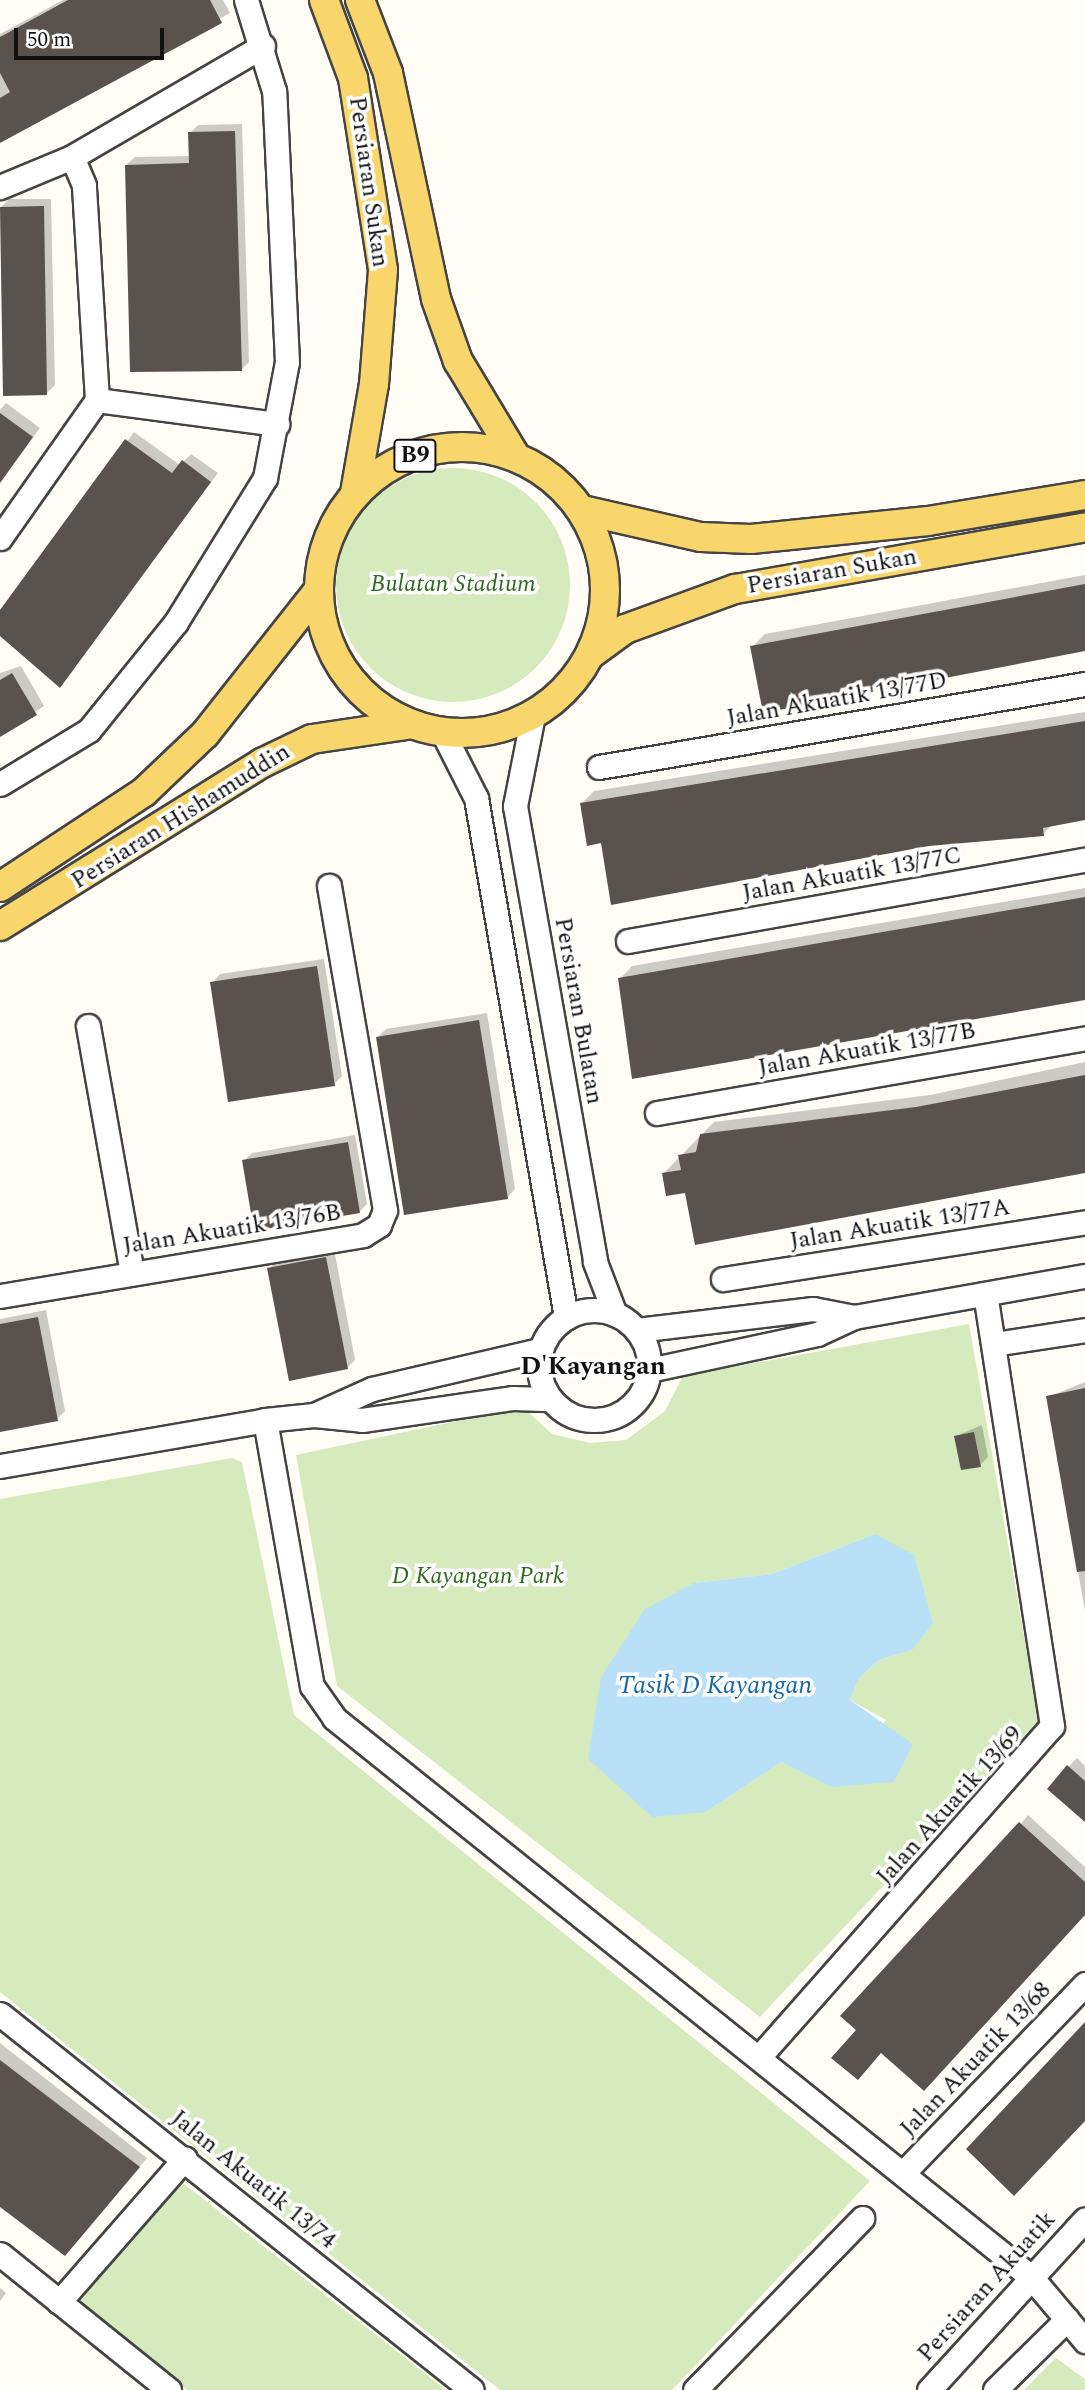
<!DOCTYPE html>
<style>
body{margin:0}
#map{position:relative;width:1085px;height:2390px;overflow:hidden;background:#fffdf5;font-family:Spectral,serif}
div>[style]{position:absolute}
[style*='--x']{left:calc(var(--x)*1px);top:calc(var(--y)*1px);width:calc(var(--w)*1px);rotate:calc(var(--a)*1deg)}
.green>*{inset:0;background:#d5ebbd}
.round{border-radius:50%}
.water>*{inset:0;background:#b9e0f7}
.shadow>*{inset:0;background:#0003}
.building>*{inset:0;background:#5a524d}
.roads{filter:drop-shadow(2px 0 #444) drop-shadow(-2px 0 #444) drop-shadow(0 2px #444) drop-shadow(0 -2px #444)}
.minor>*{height:23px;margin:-11.5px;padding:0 11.5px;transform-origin:11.5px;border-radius:11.5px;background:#fff}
.minor>.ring{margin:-11.5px;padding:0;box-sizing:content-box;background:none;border:23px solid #fff;border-radius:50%}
.major>*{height:28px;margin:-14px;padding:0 14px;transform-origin:14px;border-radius:14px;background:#f9d66b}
.major>.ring{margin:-14px;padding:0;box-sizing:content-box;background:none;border:28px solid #f9d66b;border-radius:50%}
span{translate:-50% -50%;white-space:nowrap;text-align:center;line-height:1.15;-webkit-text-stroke:7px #fff;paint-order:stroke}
.shield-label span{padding:2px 5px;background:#fff;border:2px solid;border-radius:5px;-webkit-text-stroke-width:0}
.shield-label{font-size:23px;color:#111;font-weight:700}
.street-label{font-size:24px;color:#111}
.park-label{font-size:24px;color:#2f6b1f;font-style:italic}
.neighbourhood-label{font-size:26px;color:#111;font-weight:700}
.water-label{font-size:26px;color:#1768a6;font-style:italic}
.scale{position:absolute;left:14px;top:28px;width:150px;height:32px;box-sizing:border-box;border:4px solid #111;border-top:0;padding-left:9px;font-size:21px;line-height:24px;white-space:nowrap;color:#111;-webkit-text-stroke:5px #fff;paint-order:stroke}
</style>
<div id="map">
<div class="green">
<div class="round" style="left:336px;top:468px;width:234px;height:234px"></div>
<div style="clip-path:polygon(evenodd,969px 1324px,1039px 1720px,760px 2017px,337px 1686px,296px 1455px,523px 1407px,552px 1434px,590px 1443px,626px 1440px,665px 1411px,683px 1376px,969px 1324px,875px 1534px,912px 1650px,879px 1660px,859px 1678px,850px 1700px,886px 1720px,831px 1787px,781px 1762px,706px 1812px,694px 1583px,772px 1574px,875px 1534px)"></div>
<div style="clip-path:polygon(232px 1458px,242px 1462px,294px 1715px,870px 2181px,672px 2390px,500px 2390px,0 1992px,0 1499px)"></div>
<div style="clip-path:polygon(178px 2179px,446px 2390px,187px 2390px,78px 2304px)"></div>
<div style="clip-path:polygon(1056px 2358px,1085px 2379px,1085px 2390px,1024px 2390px)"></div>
</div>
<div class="water">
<div style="clip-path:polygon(875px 1534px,914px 1555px,933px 1623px,912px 1650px,879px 1660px,859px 1678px,850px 1700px,913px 1744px,894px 1782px,831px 1787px,781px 1762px,706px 1812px,652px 1817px,588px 1759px,601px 1677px,645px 1609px,694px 1583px,772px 1574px)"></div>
</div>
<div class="shadow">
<div style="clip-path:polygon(63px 0,223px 0,230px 13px,0 141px,0 34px)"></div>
<div style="clip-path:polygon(242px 124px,249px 362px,241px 370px,126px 165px,135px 157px,191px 156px,190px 133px,198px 125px)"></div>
<div style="clip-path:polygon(9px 199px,51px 199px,55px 385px,46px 394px,1px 207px)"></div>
<div style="clip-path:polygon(6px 403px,40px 428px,0 483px,0 410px)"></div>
<div style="clip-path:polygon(134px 432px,180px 465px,191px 454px,218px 473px,60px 686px,0 636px,0 613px)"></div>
<div style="clip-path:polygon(1085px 575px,1085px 649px,752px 647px,765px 634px)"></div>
<div style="clip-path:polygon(21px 666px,44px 706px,0 735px,0 673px)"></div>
<div style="clip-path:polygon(1085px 712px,1085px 819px,1053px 824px,1043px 834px,602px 841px,582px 803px,594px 791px)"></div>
<div style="clip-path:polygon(1085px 888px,1085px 998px,620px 979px,632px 966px)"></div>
<div style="clip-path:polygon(324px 959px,342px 1076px,334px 1084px,212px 983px,220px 974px)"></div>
<div style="clip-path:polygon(487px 1013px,515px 1189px,507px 1198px,378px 1037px,386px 1029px)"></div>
<div style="clip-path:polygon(1085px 1062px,1085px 1171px,687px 1191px,663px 1174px,714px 1122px,930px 1095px)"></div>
<div style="clip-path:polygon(355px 1135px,367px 1204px,359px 1212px,244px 1161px,252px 1153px)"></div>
<div style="clip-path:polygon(334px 1249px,355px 1360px,347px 1368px,269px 1269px,277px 1260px)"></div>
<div style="clip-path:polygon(46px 1310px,65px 1411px,57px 1419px,0 1430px,0 1319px)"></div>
<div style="clip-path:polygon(1085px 1382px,1085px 1611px,1048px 1397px)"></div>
<div style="clip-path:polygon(982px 1425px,988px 1457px,980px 1465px,956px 1436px)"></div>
<div style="clip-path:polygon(1077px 1758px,1085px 1766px,1085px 1819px,1069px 1766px)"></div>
<div style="clip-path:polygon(1028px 1815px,1085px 1867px,1085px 1914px,882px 2051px,858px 2030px)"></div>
<div style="clip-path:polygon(0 2043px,147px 2158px,73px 2246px,0 2201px)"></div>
<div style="clip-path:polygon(0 2288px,6px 2293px,0 2301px)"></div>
</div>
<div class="building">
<div style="clip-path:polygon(68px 0,210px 0,222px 23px,0 143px,0 98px,10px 92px,0 73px,0 37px)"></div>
<div style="clip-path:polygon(235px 131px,242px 371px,130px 372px,125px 165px,189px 163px,188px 132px)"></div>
<div style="clip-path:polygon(44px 206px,47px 395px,3px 396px,0 207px)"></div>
<div style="clip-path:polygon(0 413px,33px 437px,0 483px)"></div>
<div style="clip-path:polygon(125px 439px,172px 473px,182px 460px,211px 482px,60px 688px,0 636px,0 610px)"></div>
<div style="clip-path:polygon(1085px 584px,1085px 651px,763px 713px,750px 646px)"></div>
<div style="clip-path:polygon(12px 673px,37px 715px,0 737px,0 680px)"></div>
<div style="clip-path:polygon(1085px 721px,1085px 820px,1043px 828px,1044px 836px,929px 846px,611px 905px,601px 843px,587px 846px,580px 803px)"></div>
<div style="clip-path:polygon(1085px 897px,1085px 1000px,632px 1079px,618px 978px)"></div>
<div style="clip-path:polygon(317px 966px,335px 1086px,228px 1102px,210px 982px)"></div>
<div style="clip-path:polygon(479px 1020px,508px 1199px,404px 1215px,376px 1037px)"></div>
<div style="clip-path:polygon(1085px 1075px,1085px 1173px,695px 1245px,685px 1193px,666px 1196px,662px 1173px,681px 1170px,678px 1155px,696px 1152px,700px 1134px,916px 1107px)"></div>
<div style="clip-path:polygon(348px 1142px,360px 1213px,254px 1231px,242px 1160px)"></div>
<div style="clip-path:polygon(326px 1257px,348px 1369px,289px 1381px,267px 1268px)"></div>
<div style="clip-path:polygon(38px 1317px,58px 1421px,0 1432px,0 1324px)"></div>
<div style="clip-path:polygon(1085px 1388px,1085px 1571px,1077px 1572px,1046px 1396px)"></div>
<div style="clip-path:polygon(974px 1432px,981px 1467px,961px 1470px,954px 1436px)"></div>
<div style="clip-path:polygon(1067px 1765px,1085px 1781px,1085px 1822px,1047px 1789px)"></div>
<div style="clip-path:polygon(1019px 1822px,1085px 1882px,1085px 1915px,924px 2091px,881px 2053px,858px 2080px,831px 2058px,856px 2030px,840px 2016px)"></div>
<div style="clip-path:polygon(1085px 2022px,1085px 2121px,1014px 2196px,966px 2149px)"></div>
<div style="clip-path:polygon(0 2060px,140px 2167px,65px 2256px,0 2207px)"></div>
</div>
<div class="roads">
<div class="minor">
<div style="--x:0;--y:187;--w:78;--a:-22.6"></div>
<div style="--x:72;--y:157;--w:221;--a:-30.2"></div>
<div style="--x:97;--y:400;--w:182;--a:7.6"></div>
<div style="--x:0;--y:538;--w:169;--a:-54.9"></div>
<div style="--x:97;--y:400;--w:215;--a:-93.5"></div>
<div style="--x:84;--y:185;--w:30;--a:-113"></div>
<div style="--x:533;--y:715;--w:93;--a:101.2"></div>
<div style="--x:515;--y:806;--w:463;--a:80"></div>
<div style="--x:595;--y:1262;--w:56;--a:69"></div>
<div style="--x:444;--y:735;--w:71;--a:63.1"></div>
<div style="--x:476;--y:798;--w:527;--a:80.16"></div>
<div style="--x:599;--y:767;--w:493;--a:-9.7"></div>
<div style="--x:0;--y:784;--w:104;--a:-31.2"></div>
<div style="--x:89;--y:730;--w:139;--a:-51.1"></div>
<div style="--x:176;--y:622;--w:169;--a:-58.3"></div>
<div style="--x:265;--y:478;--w:118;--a:-79.3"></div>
<div style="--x:287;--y:362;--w:271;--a:-92.7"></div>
<div style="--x:274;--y:91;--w:95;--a:-107.1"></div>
<div style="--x:628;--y:941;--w:464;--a:-10.1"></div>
<div style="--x:88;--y:1026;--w:251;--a:79.9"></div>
<div style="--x:657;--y:1113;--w:435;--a:-9.9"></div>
<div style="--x:723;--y:1279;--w:366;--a:-8.9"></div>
<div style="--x:0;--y:1296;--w:368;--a:-9.5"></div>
<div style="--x:363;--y:1235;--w:19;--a:-32"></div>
<div style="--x:379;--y:1225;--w:16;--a:-68"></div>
<div style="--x:385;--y:1210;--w:329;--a:-99.8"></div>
<div class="ring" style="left:539px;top:1310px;width:87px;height:87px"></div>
<div style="--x:637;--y:1330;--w:177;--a:-6.8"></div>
<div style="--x:813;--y:1309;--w:42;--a:11"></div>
<div style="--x:994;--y:1344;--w:92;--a:-8.7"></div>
<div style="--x:649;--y:1370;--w:172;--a:-12.1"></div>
<div style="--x:817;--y:1334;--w:41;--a:-24.7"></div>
<div style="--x:854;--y:1317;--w:235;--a:-10.1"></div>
<div style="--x:314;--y:1415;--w:64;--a:-24.1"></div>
<div style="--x:372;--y:1389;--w:172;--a:-13.1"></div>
<div style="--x:265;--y:1420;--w:270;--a:80"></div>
<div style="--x:312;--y:1686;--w:39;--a:55"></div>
<div style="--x:334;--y:1718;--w:893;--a:38.73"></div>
<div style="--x:1031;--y:2277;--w:84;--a:49.8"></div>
<div style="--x:0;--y:1466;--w:269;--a:-9.8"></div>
<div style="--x:265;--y:1420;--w:49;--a:-5.8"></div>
<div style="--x:314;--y:1415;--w:48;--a:5.9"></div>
<div style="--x:362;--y:1420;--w:153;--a:-8.3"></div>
<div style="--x:513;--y:1398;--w:37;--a:2"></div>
<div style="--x:0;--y:2014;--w:603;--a:38.54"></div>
<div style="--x:759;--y:2057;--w:442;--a:-48.5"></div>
<div style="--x:1052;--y:1726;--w:437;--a:-98.8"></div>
<div style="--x:904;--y:2172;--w:261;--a:-46.1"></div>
<div style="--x:0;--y:2254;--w:217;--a:38.8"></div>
<div style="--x:59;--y:2302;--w:191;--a:-48.8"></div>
<div style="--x:695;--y:2390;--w:240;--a:-45.8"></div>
<div style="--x:929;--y:2390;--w:231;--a:-47.6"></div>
<div style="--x:995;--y:2390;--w:101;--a:-44.6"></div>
</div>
<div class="major">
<div style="--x:324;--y:0;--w:83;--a:69.6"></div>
<div style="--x:353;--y:78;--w:194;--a:81.1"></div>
<div style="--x:383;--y:270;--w:114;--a:94.5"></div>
<div style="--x:374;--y:384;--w:111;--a:99.9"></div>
<div style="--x:360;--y:0;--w:78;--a:69"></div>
<div style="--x:388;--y:73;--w:231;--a:78"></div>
<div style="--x:436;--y:299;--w:66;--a:70.5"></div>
<div style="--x:458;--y:361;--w:112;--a:58.9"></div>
<div class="ring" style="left:319px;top:447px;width:258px;height:258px"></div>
<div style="--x:582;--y:510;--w:122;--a:12.8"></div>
<div style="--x:701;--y:537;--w:50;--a:2.3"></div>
<div style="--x:751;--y:539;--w:178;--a:-5.8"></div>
<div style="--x:928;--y:521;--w:159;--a:-9.4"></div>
<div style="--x:591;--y:654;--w:42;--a:-36.3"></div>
<div style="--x:625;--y:629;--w:117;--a:-20"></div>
<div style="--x:735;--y:589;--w:355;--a:-10"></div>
<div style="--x:0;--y:887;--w:173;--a:-33.4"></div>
<div style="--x:144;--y:792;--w:84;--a:-43.6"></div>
<div style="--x:205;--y:734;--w:182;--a:-51.7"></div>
<div style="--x:0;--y:926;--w:309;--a:-31.9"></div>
<div style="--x:262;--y:763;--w:55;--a:-25.6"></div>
<div style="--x:312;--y:739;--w:101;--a:-8.5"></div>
</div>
</div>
<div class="shield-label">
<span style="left:415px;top:456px">B9</span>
</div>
<div class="street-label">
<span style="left:368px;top:182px;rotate:82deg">Persiaran Sukan</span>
<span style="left:832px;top:572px;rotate:-10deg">Persiaran Sukan</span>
<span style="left:837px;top:700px;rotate:-10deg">Jalan Akuatik 13/77D</span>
<span style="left:181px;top:817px;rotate:-32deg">Persiaran Hishamuddin</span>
<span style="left:852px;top:875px;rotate:-10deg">Jalan Akuatik 13/77C</span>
<span style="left:578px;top:1011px;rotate:80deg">Persiaran Bulatan</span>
<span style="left:867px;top:1050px;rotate:-10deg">Jalan Akuatik 13/77B</span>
<span style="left:900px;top:1225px;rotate:-9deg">Jalan Akuatik 13/77A</span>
<span style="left:232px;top:1230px;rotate:-9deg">Jalan Akuatik 13/76B</span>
<span style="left:950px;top:1806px;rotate:-48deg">Jalan Akuatik 13/69</span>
<span style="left:976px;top:2060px;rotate:-46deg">Jalan Akuatik 13/68</span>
<span style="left:253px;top:2180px;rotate:39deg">Jalan Akuatik 13/74</span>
<span style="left:987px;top:2287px;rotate:-48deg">Persiaran Akuatik</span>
</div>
<div class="park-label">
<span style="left:453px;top:585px">Bulatan Stadium</span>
<span style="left:478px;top:1577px">D Kayangan Park</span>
</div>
<div class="neighbourhood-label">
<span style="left:593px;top:1367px">D'Kayangan</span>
</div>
<div class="water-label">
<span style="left:715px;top:1686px">Tasik D Kayangan</span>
</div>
<div class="scale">50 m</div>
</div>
